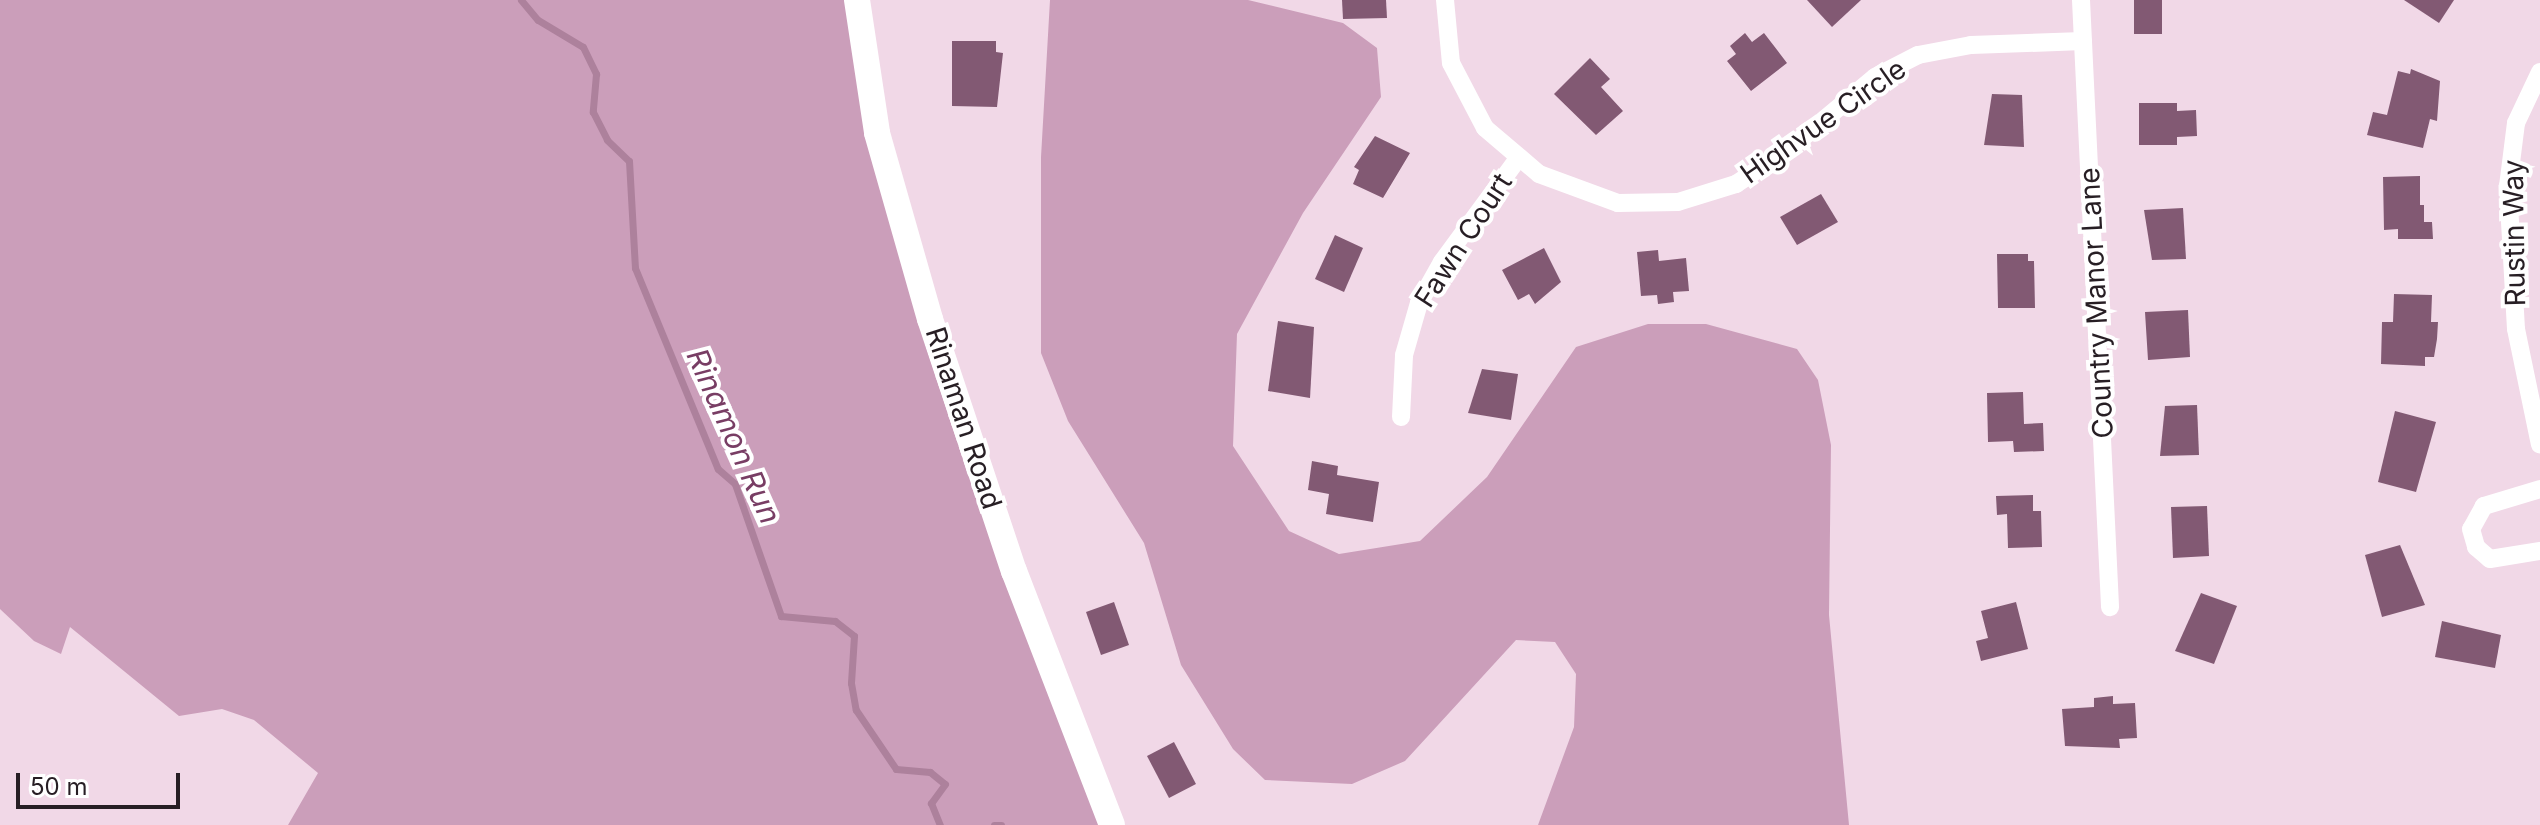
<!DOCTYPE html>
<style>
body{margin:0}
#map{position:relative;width:2540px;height:825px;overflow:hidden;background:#f1d8e7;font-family:Inter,sans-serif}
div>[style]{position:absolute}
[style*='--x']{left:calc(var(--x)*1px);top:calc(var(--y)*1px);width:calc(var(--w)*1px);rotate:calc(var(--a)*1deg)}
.forest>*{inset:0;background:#cb9eba}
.stream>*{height:7px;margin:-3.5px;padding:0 3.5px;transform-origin:3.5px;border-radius:3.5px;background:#ad819c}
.building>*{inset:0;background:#825973}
.street>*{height:18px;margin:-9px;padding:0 9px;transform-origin:9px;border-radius:9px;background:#fff}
.secondary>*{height:26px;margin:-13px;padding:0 13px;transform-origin:13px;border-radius:13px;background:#fff}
span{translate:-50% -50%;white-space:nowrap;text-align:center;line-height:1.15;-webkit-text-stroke:8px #fff;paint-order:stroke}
.street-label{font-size:28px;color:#271e24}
.water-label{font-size:30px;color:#783d64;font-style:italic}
.scale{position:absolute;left:16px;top:773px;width:164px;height:36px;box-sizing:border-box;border:4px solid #271e24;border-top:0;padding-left:10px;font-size:24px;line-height:28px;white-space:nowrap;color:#271e24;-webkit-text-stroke:6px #fff;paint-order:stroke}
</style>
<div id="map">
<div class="forest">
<div style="clip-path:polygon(0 0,857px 0,877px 133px,1112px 825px,288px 825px,318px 773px,254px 720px,222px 709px,179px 716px,70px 627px,61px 654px,34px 641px,0 609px)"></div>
<div style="clip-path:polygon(1050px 0,1248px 0,1343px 23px,1377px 48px,1381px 97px,1303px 213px,1237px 334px,1233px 446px,1289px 531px,1339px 554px,1420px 541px,1487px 477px,1576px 347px,1648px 324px,1706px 324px,1797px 349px,1818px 380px,1831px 445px,1829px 615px,1849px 825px,1538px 825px,1574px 727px,1576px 674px,1555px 642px,1516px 640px,1405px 761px,1352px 784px,1265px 780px,1233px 749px,1181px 665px,1144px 543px,1068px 421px,1041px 353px,1041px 157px)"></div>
</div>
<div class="stream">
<div style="--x:521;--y:0;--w:26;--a:50"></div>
<div style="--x:538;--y:20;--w:52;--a:31"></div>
<div style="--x:583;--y:47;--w:30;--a:64"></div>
<div style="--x:596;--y:74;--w:38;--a:95"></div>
<div style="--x:593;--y:112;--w:31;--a:63"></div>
<div style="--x:607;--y:140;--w:30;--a:44"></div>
<div style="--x:629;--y:161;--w:107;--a:86.8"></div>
<div style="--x:635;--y:268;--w:217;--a:67.6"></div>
<div style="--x:718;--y:469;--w:23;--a:41"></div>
<div style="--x:735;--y:484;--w:140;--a:70.8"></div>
<div style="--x:781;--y:616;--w:54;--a:5.3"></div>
<div style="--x:835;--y:621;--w:24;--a:38"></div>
<div style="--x:854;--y:636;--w:47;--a:93.7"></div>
<div style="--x:851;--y:683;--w:27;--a:80"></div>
<div style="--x:856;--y:710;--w:71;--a:55.9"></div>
<div style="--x:896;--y:769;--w:34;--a:5"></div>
<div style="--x:930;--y:772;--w:19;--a:39"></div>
<div style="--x:945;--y:784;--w:24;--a:126"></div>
<div style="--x:931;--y:803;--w:24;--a:68"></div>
<div style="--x:994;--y:825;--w:7;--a:0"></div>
</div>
<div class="building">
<div style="clip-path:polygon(1342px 0,1386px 0,1387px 18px,1343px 19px)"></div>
<div style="clip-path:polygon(1807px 0,1861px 0,1832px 27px)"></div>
<div style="clip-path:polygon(2134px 0,2162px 0,2162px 34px,2134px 34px)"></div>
<div style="clip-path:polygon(2404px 0,2454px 0,2439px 23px)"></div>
<div style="clip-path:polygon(1745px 33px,1752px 42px,1764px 33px,1787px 63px,1751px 91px,1727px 61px,1736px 54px,1730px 46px)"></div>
<div style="clip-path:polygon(952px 41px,996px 41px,996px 52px,1003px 53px,997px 107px,952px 106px)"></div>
<div style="clip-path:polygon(1590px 58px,1610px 79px,1601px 87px,1623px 111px,1596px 135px,1554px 94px)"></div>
<div style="clip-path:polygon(2411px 69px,2440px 81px,2437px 121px,2430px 119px,2423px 148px,2367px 135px,2373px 112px,2387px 115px,2398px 71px,2410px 74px)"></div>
<div style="clip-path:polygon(1992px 94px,2022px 95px,2024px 147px,1984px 145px)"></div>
<div style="clip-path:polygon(2139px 103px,2177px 103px,2177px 111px,2196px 110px,2197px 136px,2177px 137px,2177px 145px,2139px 145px)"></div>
<div style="clip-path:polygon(1375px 136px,1410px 153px,1383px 198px,1353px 184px,1359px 170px,1354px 167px)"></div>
<div style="clip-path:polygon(2420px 176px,2420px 205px,2424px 205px,2424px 222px,2432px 222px,2433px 239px,2398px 239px,2398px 229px,2384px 230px,2383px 177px)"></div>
<div style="clip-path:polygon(1821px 194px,1838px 222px,1797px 245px,1780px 217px)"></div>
<div style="clip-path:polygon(2183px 208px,2186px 259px,2152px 260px,2144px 210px)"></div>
<div style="clip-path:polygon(1335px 235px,1363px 248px,1344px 292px,1315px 279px)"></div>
<div style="clip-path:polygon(1544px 248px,1561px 282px,1535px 304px,1529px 294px,1518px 300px,1502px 270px)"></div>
<div style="clip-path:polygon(1658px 250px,1659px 261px,1686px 258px,1689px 291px,1673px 292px,1674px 302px,1658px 304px,1657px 295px,1641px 296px,1637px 252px)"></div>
<div style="clip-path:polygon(1997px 254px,2028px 254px,2028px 261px,2034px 261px,2035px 308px,1998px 308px)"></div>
<div style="clip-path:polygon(2394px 294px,2432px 295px,2431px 322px,2438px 322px,2437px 339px,2434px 357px,2425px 357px,2425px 366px,2381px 364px,2382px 322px,2393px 322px)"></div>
<div style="clip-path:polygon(2188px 310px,2190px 357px,2148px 360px,2145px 312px)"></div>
<div style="clip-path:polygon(1278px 321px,1314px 327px,1310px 398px,1268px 391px)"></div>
<div style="clip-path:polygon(1482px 369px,1518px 374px,1511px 420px,1468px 413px)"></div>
<div style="clip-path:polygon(2023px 392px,2024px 424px,2043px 423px,2044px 451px,2014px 452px,2013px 441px,1988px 442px,1987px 393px)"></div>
<div style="clip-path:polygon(2197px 405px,2199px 455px,2160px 456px,2165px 406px)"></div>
<div style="clip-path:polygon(2395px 411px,2436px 422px,2416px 492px,2378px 482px)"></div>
<div style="clip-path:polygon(1312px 461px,1338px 466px,1337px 475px,1379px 482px,1373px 522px,1326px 514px,1329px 494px,1308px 490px)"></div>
<div style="clip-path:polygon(2033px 495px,2033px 511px,2041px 511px,2042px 547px,2008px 548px,2007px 514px,1997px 515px,1996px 496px)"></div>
<div style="clip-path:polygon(2207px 506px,2209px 556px,2173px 558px,2171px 507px)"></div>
<div style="clip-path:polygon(2400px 545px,2425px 605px,2382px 617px,2365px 555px)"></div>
<div style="clip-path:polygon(2201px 593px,2237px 606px,2214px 664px,2175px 651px)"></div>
<div style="clip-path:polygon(1114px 602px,1129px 645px,1101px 655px,1086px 612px)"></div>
<div style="clip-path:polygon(2016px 602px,2028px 649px,1981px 661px,1976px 641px,1988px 638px,1981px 611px)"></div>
<div style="clip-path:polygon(2442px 621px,2501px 635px,2495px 668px,2435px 657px)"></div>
<div style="clip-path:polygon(2113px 696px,2113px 704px,2135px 703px,2137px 738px,2119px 739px,2120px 748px,2065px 746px,2062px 709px,2094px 707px,2094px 698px)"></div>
<div style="clip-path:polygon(1174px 742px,1196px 784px,1169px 798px,1147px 756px)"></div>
</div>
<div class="street">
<div style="--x:1445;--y:0;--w:63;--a:84.6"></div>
<div style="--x:1451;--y:63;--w:73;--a:62.4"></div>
<div style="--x:1485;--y:128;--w:71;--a:40.4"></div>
<div style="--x:1539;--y:174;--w:84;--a:20.2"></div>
<div style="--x:1618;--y:203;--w:60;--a:-1"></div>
<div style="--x:1678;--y:202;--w:61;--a:-17.2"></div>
<div style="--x:1736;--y:184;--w:64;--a:-33.4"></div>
<div style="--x:1789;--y:149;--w:112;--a:-39.9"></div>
<div style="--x:1875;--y:77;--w:48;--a:-27.1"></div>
<div style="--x:1918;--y:55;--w:54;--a:-10.7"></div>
<div style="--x:1971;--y:45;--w:112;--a:-2"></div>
<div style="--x:2081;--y:0;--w:608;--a:87.26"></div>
<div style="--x:2540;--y:72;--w:56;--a:115.2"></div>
<div style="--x:2516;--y:123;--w:64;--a:97.2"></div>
<div style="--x:2508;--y:186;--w:143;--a:86.8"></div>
<div style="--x:2516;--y:329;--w:118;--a:78.3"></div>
<div style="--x:1401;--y:417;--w:62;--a:-87.2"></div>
<div style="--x:1404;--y:355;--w:54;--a:-73.9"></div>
<div style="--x:1419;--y:303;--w:47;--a:-60.7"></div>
<div style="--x:1442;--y:262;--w:127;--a:-53.7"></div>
<div style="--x:2540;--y:489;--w:59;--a:163.1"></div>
<div style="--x:2484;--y:506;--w:26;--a:119"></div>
<div style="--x:2471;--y:529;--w:19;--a:74"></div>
<div style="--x:2476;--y:547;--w:18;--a:41"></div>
<div style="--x:2490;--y:559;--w:51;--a:-9.1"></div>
</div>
<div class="secondary">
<div style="--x:857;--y:0;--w:134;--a:81.4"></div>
<div style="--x:877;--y:133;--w:193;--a:74.1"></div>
<div style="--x:930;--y:319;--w:266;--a:71.6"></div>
<div style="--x:1014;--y:571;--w:272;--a:68.9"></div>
</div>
<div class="street-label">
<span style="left:1823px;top:121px;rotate:-35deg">Highvue Circle</span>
<span style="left:2514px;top:233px;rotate:-91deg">Rustin Way</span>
<span style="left:1463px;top:240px;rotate:-57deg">Fawn Court</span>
<span style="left:2096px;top:303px;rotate:-93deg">Country Manor Lane</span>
<span style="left:964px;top:418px;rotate:72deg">Rinaman Road</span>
</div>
<div class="water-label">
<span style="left:734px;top:436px;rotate:66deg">Rinamon Run</span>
</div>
<div class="scale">50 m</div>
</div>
